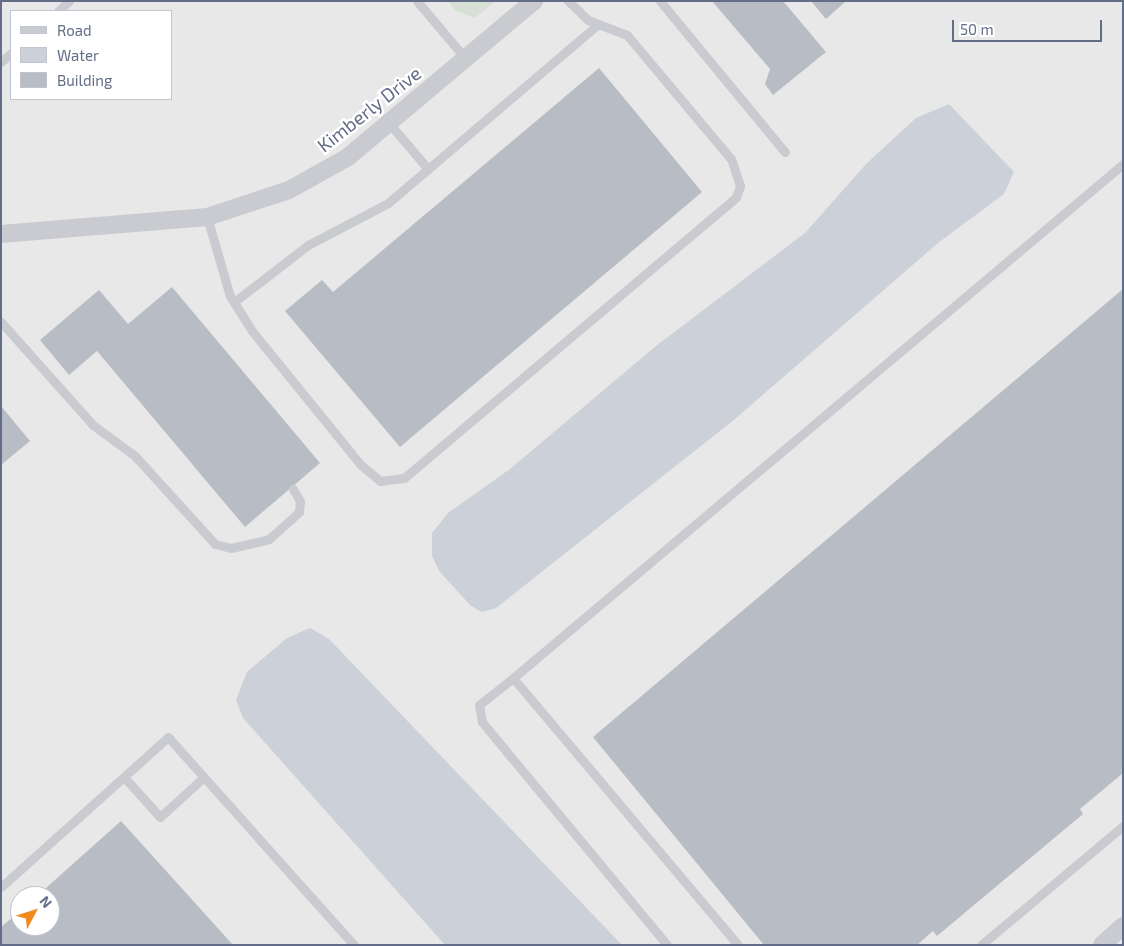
<!DOCTYPE html>
<style>
body{margin:0}
#map{position:relative;width:1124px;height:946px;overflow:hidden;background:#f6f8f4;font-family:"Exo 2",sans-serif}
div>[style]{position:absolute}
[style*='--x']{left:calc(var(--x)*1px);top:calc(var(--y)*1px);width:calc(var(--w)*1px);rotate:calc(var(--a)*1deg)}
.built>*{inset:0;background:#e7e8e7}
.green>*{inset:0;background:#d6e0d5}
.water>*{inset:0;background:#ccd0d8}
.building>*{inset:0;background:#b8bcc4}
.lane>*{height:9px;margin:-4.5px;padding:0 4.5px;transform-origin:4.5px;border-radius:4.5px;background:#cacbd0}
.street>*{height:18px;margin:-9px;padding:0 9px;transform-origin:9px;border-radius:9px;background:#cacbd0}
span{translate:-50% -50%;white-space:nowrap;text-align:center;line-height:1.15;-webkit-text-stroke:5px #fff;paint-order:stroke}
.street-label{font-size:19px;color:#646d88}
.frame{position:absolute;inset:0;border:2px solid #646d88;pointer-events:none}
.legend{position:absolute;left:10px;top:10px;width:162px;height:90px;box-sizing:border-box;background:#fff;border:1px solid #c1c5cf;margin:0;padding:6px 9px;list-style:none;font-size:15px;color:#646d88}
.legend li{display:flex;align-items:center;gap:10px;height:25px}
.legend b{width:25px;border:1px solid #c1c5cf}
.north{position:absolute;left:10px;top:886px;width:50px;height:50px;box-sizing:border-box;background:#fff;border:1px solid #c1c5cf;border-radius:50%;rotate:50deg;font-size:14px;font-weight:700;line-height:20px;text-align:center;color:#646d88}
.north::after{content:'';display:block;margin:auto;width:18px;height:22px;background:#f18a1a;clip-path:polygon(50% 0,100% 100%,50% 72%,0 100%)}
.scale{position:absolute;left:952px;top:20px;width:150px;height:22px;box-sizing:border-box;border:2px solid #646d88;border-top:0;padding-left:6px;font-size:15px;line-height:18px;white-space:nowrap;color:#646d88;-webkit-text-stroke:4px #fff;paint-order:stroke}
</style>
<div id="map">
<div class="built">
<div style="clip-path:polygon(evenodd,1px 1px,1123px 1px,1123px 945px,1px 945px,1px 1px,11px 11px,171px 11px,171px 99px,11px 99px,11px 11px,1px 1px,20px 896px,50px 896px,50px 926px,20px 926px,20px 896px)"></div>
</div>
<div class="green">
<div style="clip-path:polygon(448px 1px,495px 1px,475px 18px,455px 10px)"></div>
</div>
<div class="water">
<div style="clip-path:polygon(949px 104px,1014px 172px,1004px 194px,938px 243px,735px 419px,496px 608px,482px 612px,471px 606px,439px 571px,432px 556px,432px 533px,448px 513px,510px 469px,656px 346px,805px 233px,867px 163px,916px 118px)"></div>
<div style="clip-path:polygon(310px 628px,329px 639px,622px 945px,445px 945px,243px 718px,236px 700px,247px 672px,287px 638px)"></div>
</div>
<div class="building">
<div style="clip-path:polygon(712px 1px,783px 1px,826px 52px,773px 95px,765px 84px,770px 69px)"></div>
<div style="clip-path:polygon(811px 1px,846px 1px,826px 19px)"></div>
<div style="clip-path:polygon(599px 68px,702px 192px,400px 447px,285px 311px,322px 280px,333px 292px)"></div>
<div style="clip-path:polygon(172px 287px,320px 463px,245px 527px,97px 351px,69px 375px,40px 340px,99px 290px,128px 324px)"></div>
<div style="clip-path:polygon(1123px 289px,1123px 773px,1080px 809px,1083px 814px,937px 936px,933px 931px,917px 945px,764px 945px,593px 737px)"></div>
<div style="clip-path:polygon(1px 406px,30px 441px,1px 465px)"></div>
<div style="clip-path:polygon(121px 821px,233px 945px,1px 945px,1px 927px,20px 911px,20px 926px,50px 926px,50px 896px,37px 896px)"></div>
</div>
<div class="lane">
<div style="--x:417;--y:1;--w:75;--a:49.9"></div>
<div style="--x:660;--y:1;--w:196;--a:50.4"></div>
<div style="--x:58;--y:11;--w:15;--a:-42"></div>
<div style="--x:1;--y:62;--w:13;--a:-42"></div>
<div style="--x:389;--y:123;--w:60;--a:49.7"></div>
<div style="--x:207;--y:217;--w:82;--a:73.8"></div>
<div style="--x:230;--y:296;--w:41;--a:57.8"></div>
<div style="--x:252;--y:331;--w:173;--a:50.9"></div>
<div style="--x:361;--y:465;--w:25;--a:40"></div>
<div style="--x:380;--y:481;--w:24;--a:-7"></div>
<div style="--x:404;--y:478;--w:435;--a:-40.2"></div>
<div style="--x:736;--y:197;--w:12;--a:-70"></div>
<div style="--x:740;--y:186;--w:28;--a:-108"></div>
<div style="--x:731;--y:159;--w:162;--a:-130"></div>
<div style="--x:627;--y:35;--w:42;--a:-159"></div>
<div style="--x:588;--y:20;--w:28;--a:-136"></div>
<div style="--x:234;--y:302;--w:93;--a:-37.6"></div>
<div style="--x:308;--y:245;--w:90;--a:-27.7"></div>
<div style="--x:388;--y:203;--w:276;--a:-40.4"></div>
<div style="--x:1;--y:322;--w:138;--a:48.2"></div>
<div style="--x:93;--y:425;--w:52;--a:36.4"></div>
<div style="--x:135;--y:456;--w:119;--a:47.7"></div>
<div style="--x:215;--y:544;--w:16;--a:14"></div>
<div style="--x:231;--y:548;--w:39;--a:-13"></div>
<div style="--x:269;--y:539;--w:40;--a:-42"></div>
<div style="--x:299;--y:512;--w:11;--a:-85"></div>
<div style="--x:300;--y:501;--w:14;--a:-120"></div>
<div style="--x:513;--y:678;--w:43;--a:141.5"></div>
<div style="--x:479;--y:705;--w:17;--a:80"></div>
<div style="--x:482;--y:722;--w:290;--a:50.3"></div>
<div style="--x:124;--y:777;--w:54;--a:48"></div>
<div style="--x:160;--y:817;--w:59;--a:-42.3"></div>
<div style="--x:1;--y:887;--w:224;--a:-41.9"></div>
<div style="--x:168;--y:737;--w:279;--a:48.2"></div>
<div style="--x:738;--y:945;--w:349;--a:-130.1"></div>
<div style="--x:513;--y:678;--w:798;--a:-40.12"></div>
<div style="--x:981;--y:945;--w:185;--a:-40"></div>
</div>
<div class="street">
<div style="--x:1;--y:234;--w:207;--a:-4.7"></div>
<div style="--x:207;--y:217;--w:86;--a:-18.2"></div>
<div style="--x:289;--y:190;--w:68;--a:-29.2"></div>
<div style="--x:348;--y:157;--w:243;--a:-40"></div>
<div style="--x:1102;--y:945;--w:28;--a:-42"></div>
</div>
<div class="street-label">
<span style="left:369px;top:109px;rotate:-38deg">Kimberly Drive</span>
</div>
<div class="frame"></div>
<ul class="legend">
<li><b style="height:6px;background:#cacbd0"></b>Road</li>
<li><b style="height:14px;background:#ccd0d8"></b>Water</li>
<li><b style="height:14px;background:#b8bcc4"></b>Building</li>
</ul>
<div class="north">N</div>
<div class="scale">50 m</div>
</div>
